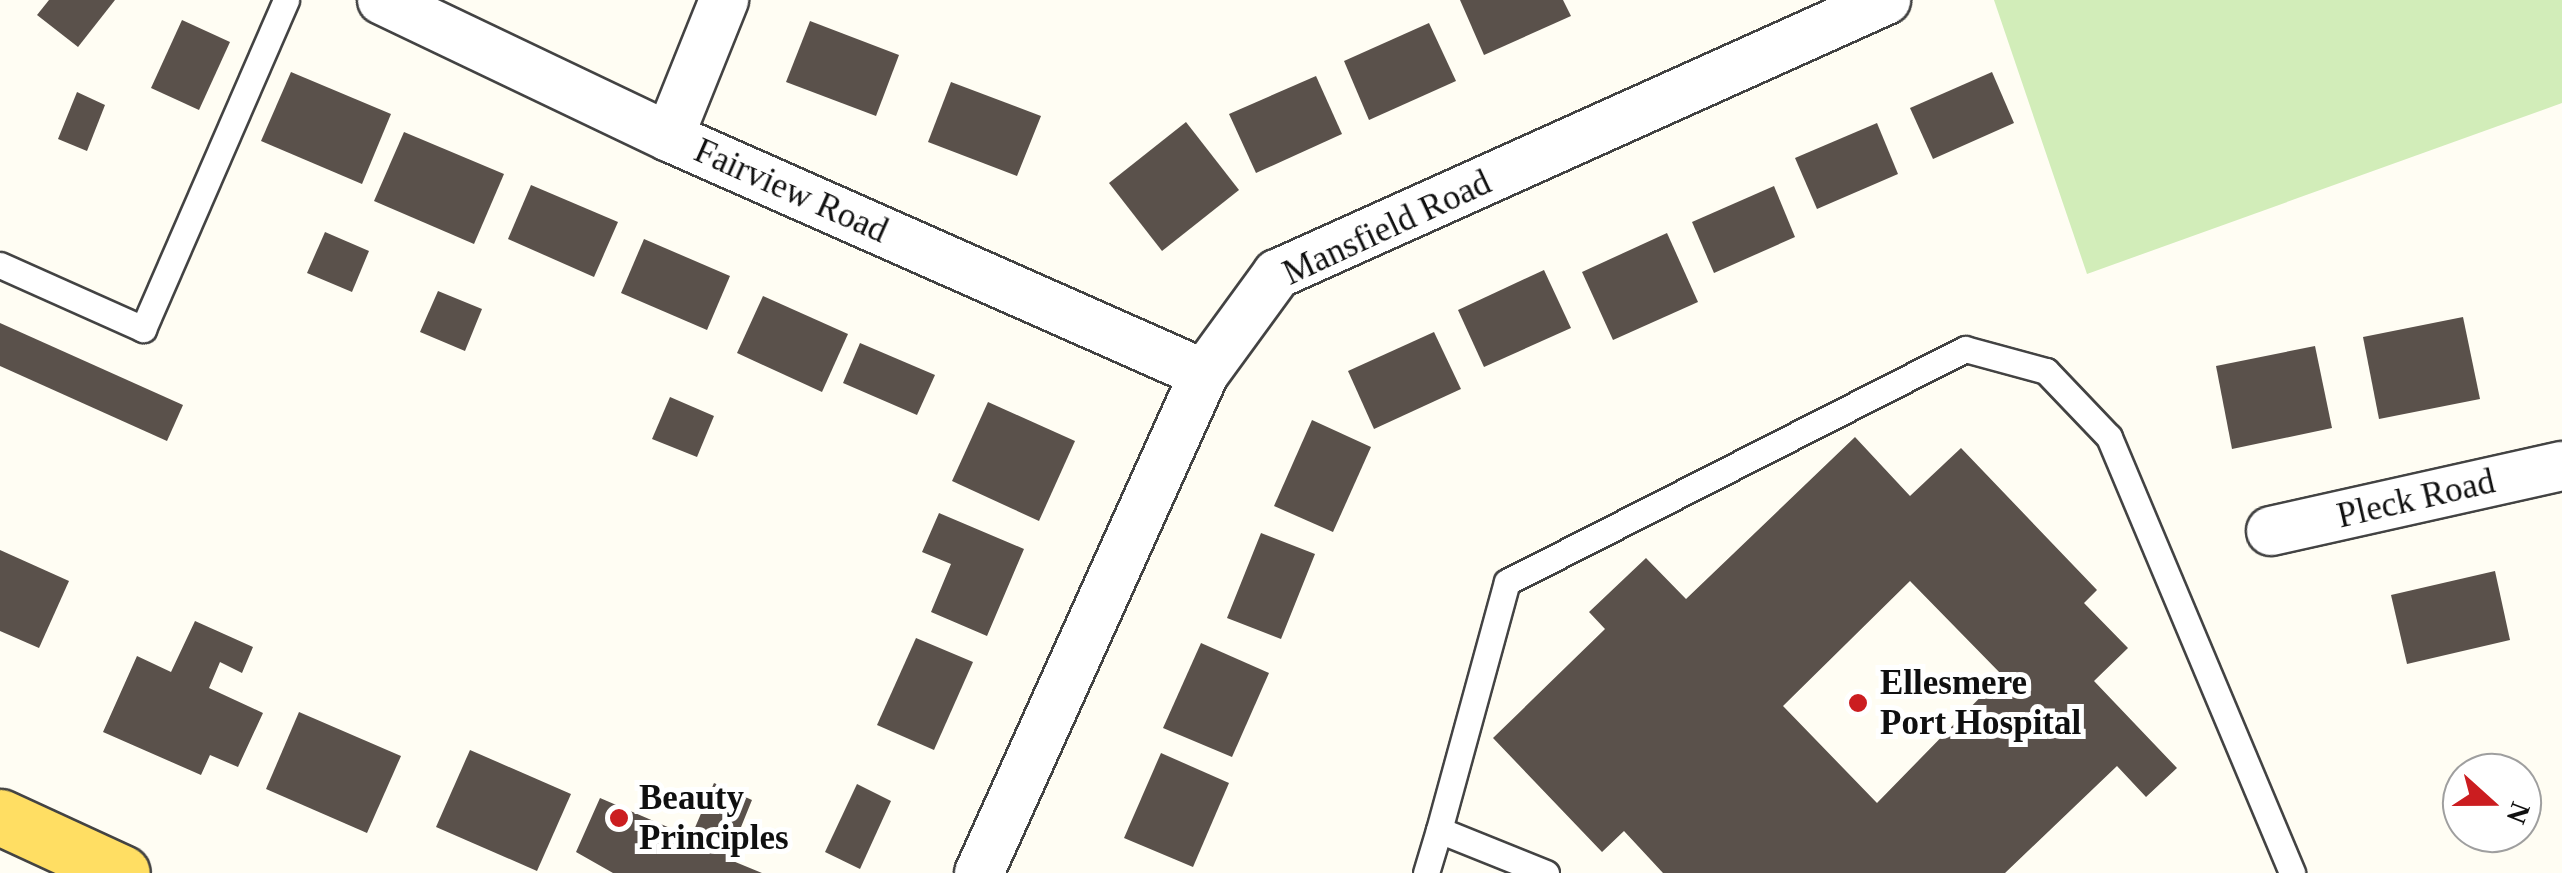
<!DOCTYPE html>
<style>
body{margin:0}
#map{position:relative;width:2562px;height:873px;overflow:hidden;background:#fffdf3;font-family:Georgia,serif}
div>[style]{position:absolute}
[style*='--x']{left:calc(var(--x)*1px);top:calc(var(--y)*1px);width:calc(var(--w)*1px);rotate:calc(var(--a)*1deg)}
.green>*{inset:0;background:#d2edb9}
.building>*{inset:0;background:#5a514b}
.roads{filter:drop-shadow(2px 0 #434343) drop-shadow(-2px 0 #434343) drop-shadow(0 2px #434343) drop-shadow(0 -2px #434343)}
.lane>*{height:25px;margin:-12.5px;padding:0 12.5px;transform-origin:12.5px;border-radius:12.5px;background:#fff}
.street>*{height:48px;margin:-24px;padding:0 24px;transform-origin:24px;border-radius:24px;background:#fff}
.primary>*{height:55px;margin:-27.5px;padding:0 27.5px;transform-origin:27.5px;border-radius:27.5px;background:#ffde63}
.dots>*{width:28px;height:28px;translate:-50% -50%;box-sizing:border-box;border:5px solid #fff;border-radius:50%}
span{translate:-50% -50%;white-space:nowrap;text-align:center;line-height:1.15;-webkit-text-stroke:10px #fff;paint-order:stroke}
.street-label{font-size:35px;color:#101010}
.poi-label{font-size:35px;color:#101010;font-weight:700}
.left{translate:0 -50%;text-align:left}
.north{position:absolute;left:2442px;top:753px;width:100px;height:100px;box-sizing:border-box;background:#fff;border:2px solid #9f9f9f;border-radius:50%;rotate:111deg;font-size:28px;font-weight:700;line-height:40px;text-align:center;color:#101010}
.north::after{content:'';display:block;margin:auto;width:35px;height:45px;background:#cb1d20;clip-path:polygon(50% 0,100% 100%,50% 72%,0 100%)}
</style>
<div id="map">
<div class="green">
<div style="clip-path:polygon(1994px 0,2562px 0,2562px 103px,2087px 274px)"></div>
</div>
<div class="building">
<div style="clip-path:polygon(49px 0,115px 0,78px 47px,37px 15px)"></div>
<div style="clip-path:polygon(1460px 0,1563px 0,1571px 16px,1484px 55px)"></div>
<div style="clip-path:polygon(182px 20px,230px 42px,199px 110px,151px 88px)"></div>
<div style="clip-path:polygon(810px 21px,899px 55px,876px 116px,786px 82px)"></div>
<div style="clip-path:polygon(1429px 23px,1456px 81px,1369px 120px,1344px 61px)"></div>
<div style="clip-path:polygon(291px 72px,391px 114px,362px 184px,261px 141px)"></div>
<div style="clip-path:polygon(1992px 72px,2014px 123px,1933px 159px,1910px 108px)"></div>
<div style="clip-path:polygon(1316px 76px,1342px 134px,1256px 173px,1229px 114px)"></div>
<div style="clip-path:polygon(951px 82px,1041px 116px,1017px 176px,928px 142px)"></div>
<div style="clip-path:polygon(77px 92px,105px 105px,87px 151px,58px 139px)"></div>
<div style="clip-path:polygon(1186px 122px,1239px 190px,1162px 251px,1109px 183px)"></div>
<div style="clip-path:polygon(1877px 123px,1898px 174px,1817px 209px,1795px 158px)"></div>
<div style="clip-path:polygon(404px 132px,504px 174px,474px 244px,374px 201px)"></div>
<div style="clip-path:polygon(531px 185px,618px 222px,594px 277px,508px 239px)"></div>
<div style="clip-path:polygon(1774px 186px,1795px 237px,1714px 273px,1692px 222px)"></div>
<div style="clip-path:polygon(325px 232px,369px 251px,352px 292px,307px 273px)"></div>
<div style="clip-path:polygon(1667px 233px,1698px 302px,1613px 340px,1582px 272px)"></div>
<div style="clip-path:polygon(644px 239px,730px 276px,707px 330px,621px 293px)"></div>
<div style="clip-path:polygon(1544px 270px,1571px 328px,1484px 367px,1458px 310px)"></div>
<div style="clip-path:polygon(438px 291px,482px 309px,465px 351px,420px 332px)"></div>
<div style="clip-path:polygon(763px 296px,848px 334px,822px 392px,737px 353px)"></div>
<div style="clip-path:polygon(2463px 317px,2480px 399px,2379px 419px,2363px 337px)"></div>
<div style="clip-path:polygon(0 323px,183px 405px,167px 441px,0 366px)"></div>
<div style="clip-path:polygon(1434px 332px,1461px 389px,1374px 429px,1348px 371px)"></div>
<div style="clip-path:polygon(860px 343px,935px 375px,917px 415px,843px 383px)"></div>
<div style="clip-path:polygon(2315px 346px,2332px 428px,2232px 449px,2216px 366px)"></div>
<div style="clip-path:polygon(670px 397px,714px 416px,697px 457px,652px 439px)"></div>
<div style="clip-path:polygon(988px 402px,1075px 441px,1039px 521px,952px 481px)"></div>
<div style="clip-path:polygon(1312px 420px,1371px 447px,1333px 532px,1274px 506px)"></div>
<div style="clip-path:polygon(evenodd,1855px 437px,1910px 496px,1961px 448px,2097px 590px,2084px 603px,2128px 648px,2094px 681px,2177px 768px,2146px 797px,2117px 766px,2005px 873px,1663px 873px,1624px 831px,1602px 852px,1493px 738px,1605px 629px,1589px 612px,1646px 558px,1686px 599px,1855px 437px,1910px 581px,2002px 675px,1877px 803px,1783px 706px,1910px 581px)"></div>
<div style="clip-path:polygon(939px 513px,1024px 549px,987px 636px,931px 612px,951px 564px,922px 552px)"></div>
<div style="clip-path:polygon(1261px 533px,1315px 554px,1281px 639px,1227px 618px)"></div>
<div style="clip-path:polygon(0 550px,69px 581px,39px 648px,0 631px)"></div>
<div style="clip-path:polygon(2495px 571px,2510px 640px,2407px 664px,2391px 595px)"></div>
<div style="clip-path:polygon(195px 621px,253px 647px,242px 673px,220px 662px,209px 688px,263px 713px,238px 767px,210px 755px,201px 775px,103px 732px,137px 656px,171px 672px)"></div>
<div style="clip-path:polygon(916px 638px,973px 662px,934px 750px,877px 725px)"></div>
<div style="clip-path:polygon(1201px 643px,1269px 673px,1232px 757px,1163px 728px)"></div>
<div style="clip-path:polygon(299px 712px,401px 756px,367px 833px,266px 789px)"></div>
<div style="clip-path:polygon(470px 750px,571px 794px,537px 871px,436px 827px)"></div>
<div style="clip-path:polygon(1161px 753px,1229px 783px,1193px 867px,1124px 838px)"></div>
<div style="clip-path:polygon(714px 783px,752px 800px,728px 859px,762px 873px,613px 873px,576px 852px,600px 798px,691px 837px)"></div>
<div style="clip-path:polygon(857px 784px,891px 801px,860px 869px,825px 852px)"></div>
</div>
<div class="roads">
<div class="lane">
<div style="--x:0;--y:265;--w:157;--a:24.1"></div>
<div style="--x:143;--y:329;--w:359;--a:-66.5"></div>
<div style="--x:1426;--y:873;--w:45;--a:-73.2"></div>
<div style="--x:1546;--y:873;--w:115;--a:-158.1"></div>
<div style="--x:1439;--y:830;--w:257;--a:-74.7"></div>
<div style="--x:1507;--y:582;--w:514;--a:-26.96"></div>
<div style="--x:1965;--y:349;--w:84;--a:15.2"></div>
<div style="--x:2046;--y:371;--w:91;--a:46.3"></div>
<div style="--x:2109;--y:437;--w:473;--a:67.2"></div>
</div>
<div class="street">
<div style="--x:382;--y:0;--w:318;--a:25.5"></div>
<div style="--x:669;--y:137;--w:585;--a:23.89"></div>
<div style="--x:669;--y:137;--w:148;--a:-68.1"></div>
<div style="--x:2271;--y:531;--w:298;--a:-12.6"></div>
<div style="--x:979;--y:873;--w:547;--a:-65.73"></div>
<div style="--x:1204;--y:374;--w:124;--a:-53.9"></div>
<div style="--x:1277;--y:274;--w:668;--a:-24.22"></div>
</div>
<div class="primary">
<div style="--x:0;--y:817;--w:134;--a:24.7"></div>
</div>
</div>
<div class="dots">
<div style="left:1858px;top:703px;background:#cb1d20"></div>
<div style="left:619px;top:818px;background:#cb1d20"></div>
</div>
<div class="street-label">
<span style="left:791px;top:191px;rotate:24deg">Fairview Road</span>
<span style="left:1387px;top:228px;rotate:-25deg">Mansfield Road</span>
<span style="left:2416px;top:499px;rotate:-13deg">Pleck Road</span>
</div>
<div class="poi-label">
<span class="left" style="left:1880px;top:703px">Ellesmere<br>Port Hospital</span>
<span class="left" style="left:639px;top:818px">Beauty<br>Principles</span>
</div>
<div class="north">N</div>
</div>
